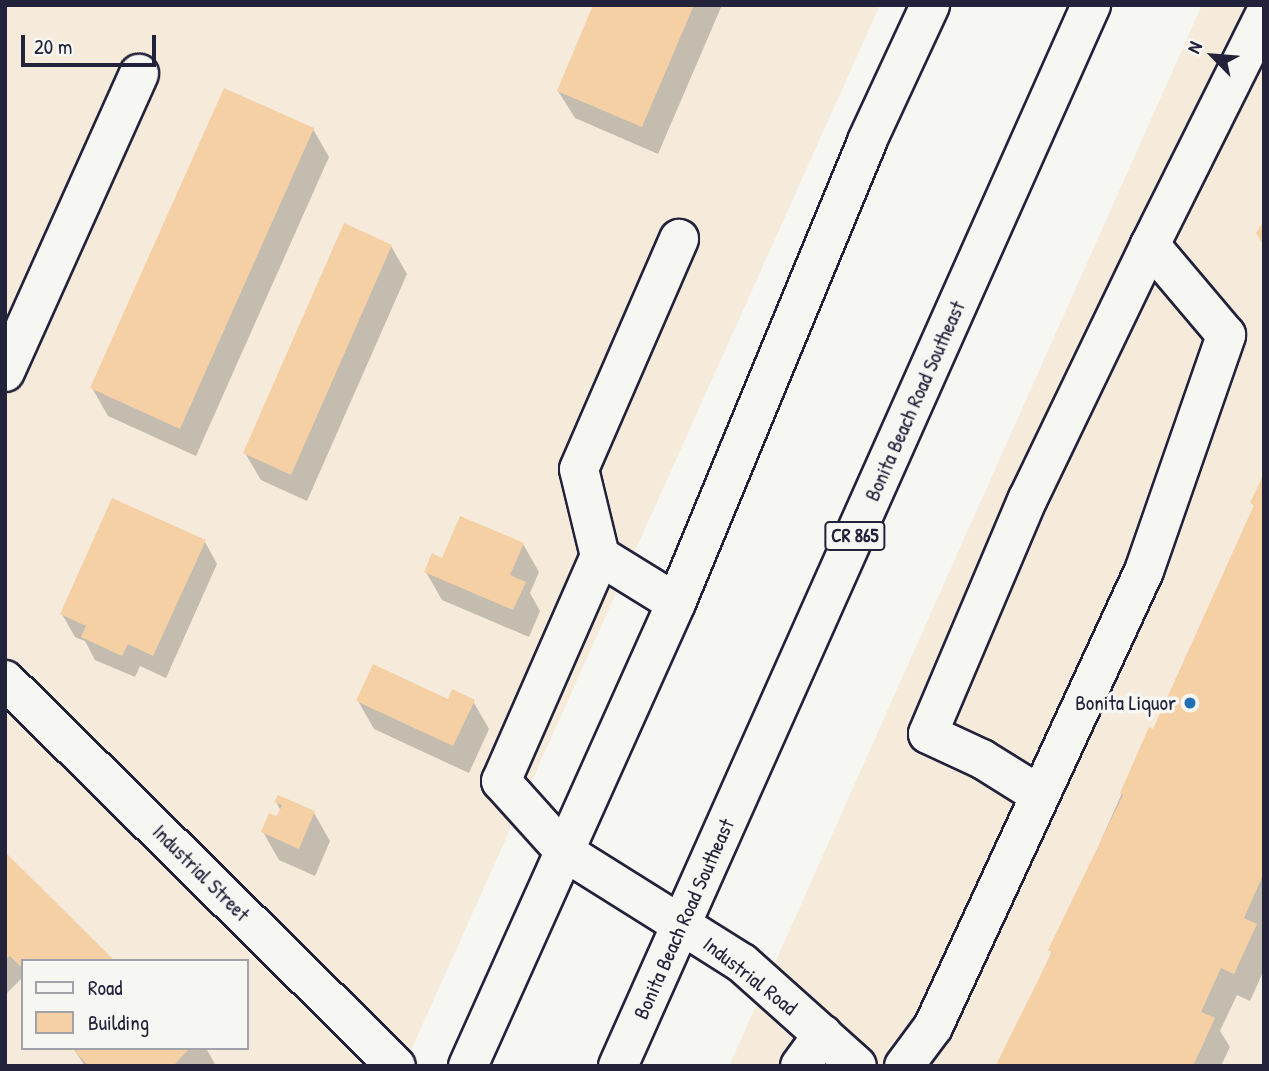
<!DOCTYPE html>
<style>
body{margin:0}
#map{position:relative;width:1269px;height:1071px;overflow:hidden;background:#f6f6f2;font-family:"Patrick Hand",sans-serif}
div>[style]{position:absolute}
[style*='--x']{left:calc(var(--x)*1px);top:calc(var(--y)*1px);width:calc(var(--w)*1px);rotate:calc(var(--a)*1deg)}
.built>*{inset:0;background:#f6ebdb}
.shadow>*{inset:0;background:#0003}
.building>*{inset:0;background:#f5d0a5}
.roads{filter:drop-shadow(2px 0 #22223b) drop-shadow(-2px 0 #22223b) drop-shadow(0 2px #22223b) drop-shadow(0 -2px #22223b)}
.minor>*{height:38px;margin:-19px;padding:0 19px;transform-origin:19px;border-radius:19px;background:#f6f6f2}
.major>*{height:38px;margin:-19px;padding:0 19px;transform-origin:19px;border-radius:19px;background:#f6f6f2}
.dots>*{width:19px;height:19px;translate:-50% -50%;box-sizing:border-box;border:4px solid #f6f6f2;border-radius:50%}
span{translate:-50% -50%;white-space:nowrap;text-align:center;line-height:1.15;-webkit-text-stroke:7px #f6f6f2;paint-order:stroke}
.shield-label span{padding:2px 5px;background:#f6f6f2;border:2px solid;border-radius:5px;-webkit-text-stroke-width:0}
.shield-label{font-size:19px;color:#22223b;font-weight:700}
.street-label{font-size:21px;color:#22223b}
.poi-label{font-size:21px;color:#22223b}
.right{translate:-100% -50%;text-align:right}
.frame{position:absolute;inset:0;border:7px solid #22223b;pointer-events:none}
.legend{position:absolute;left:21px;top:959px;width:228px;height:91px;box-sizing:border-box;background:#f6f6f2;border:2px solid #a1a1a9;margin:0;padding:9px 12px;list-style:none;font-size:21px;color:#22223b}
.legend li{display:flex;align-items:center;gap:14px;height:35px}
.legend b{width:35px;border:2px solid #a1a1a9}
.north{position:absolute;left:1178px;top:21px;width:70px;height:70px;-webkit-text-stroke:5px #f6f6f2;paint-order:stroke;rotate:295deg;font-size:19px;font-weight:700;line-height:28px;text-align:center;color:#22223b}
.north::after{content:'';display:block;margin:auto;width:24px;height:32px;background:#22223b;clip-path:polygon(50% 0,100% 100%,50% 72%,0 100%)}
.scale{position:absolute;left:21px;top:35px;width:135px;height:32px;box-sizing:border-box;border:4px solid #22223b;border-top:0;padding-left:9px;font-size:21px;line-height:24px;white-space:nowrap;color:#22223b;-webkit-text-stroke:5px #f6f6f2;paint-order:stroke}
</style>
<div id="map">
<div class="built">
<div style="clip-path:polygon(evenodd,5px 5px,880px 5px,404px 1066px,5px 1066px,5px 5px,23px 961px,247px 961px,247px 1048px,23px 1048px,23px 961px)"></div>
<div style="clip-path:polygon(1202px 5px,1264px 5px,1264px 1066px,729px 1066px)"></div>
</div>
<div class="shadow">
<div style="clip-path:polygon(595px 5px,722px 5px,658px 154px,575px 118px,558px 91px)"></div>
<div style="clip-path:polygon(313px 129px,329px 157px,196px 456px,108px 416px,92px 388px)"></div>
<div style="clip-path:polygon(391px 246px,407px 274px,307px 501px,261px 480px,245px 453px)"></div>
<div style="clip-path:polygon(1264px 479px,1264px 970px,1250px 1001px,1237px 995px,1220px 1031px,1230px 1047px,1221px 1066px,1001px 1066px,1150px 730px,1154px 732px,1255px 507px,1252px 503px)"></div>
<div style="clip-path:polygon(205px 542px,217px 564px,166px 678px,140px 666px,135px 677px,95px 660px,85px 641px,75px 637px,62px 614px)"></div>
<div style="clip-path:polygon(523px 544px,539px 572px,530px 593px,540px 611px,529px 637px,442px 600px,426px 572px,443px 560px)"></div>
<div style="clip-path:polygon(358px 701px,473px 701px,489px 729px,469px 773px,374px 729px)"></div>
<div style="clip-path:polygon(276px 802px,314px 813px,330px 841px,315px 876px,279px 860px,263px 832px,281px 811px)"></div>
<div style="clip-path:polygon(5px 855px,23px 961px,23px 977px,5px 995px)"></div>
<div style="clip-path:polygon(73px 1048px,206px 1048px,216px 1066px,85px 1066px)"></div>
</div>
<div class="building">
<div style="clip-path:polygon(593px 5px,694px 5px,642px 127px,557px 91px)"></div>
<div style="clip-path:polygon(224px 88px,314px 128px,180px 429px,90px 388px)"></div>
<div style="clip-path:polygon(1264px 221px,1264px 246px,1256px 233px)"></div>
<div style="clip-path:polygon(344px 223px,392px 245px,291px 475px,243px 453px)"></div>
<div style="clip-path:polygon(1264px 473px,1264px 873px,1244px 918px,1257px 924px,1234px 974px,1221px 968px,1201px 1012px,1215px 1018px,1193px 1066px,1004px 1066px,997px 1063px,1052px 952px,1048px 950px,1123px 795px,1120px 793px,1149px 727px,1153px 729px,1254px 505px,1250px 503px)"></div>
<div style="clip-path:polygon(112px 498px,206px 540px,153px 656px,128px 644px,122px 656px,81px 637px,86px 626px,60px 614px)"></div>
<div style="clip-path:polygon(460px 516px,524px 543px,510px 575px,526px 582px,513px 610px,424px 572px,432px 553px,442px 558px)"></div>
<div style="clip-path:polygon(373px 664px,448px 699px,452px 689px,475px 700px,453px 746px,356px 701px)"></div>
<div style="clip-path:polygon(278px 795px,315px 811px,299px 849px,261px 832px,269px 813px,277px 816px,282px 805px,274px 802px)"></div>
<div style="clip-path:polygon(5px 852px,115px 961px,23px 961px,23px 969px,10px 956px,5px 960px)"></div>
<div style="clip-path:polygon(79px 1048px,190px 1048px,173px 1066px,89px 1066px,75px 1052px)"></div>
</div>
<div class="roads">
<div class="minor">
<div style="--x:1150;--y:245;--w:256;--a:-63.5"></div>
<div style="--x:5;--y:372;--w:327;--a:-65.8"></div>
<div style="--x:600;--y:556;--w:89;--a:-103.6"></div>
<div style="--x:579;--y:469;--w:251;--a:-66.5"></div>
<div style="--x:676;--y:603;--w:89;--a:-148.3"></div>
<div style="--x:600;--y:556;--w:246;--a:113.7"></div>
<div style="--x:501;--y:781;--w:96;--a:48"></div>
<div style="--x:565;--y:852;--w:209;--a:32.1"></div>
<div style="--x:742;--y:963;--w:154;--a:41.8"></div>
<div style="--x:5;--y:680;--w:549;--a:44.63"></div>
<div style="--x:800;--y:1066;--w:39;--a:-54"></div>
<div style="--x:904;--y:1066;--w:49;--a:-53.4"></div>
<div style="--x:933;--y:1027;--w:502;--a:-65.17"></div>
<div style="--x:1144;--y:571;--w:250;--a:-70.8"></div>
<div style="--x:1226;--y:335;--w:118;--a:-130.2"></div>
<div style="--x:1150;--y:245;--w:281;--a:115.7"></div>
<div style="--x:1028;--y:498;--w:256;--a:113"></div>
<div style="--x:928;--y:734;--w:60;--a:24.8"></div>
<div style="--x:982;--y:759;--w:66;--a:32"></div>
</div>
<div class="major">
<div style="--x:468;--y:1066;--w:508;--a:-65.81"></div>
<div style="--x:676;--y:603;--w:500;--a:-67.5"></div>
<div style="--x:867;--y:141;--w:150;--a:-65.1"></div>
<div style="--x:618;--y:1066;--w:1162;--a:-65.97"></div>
</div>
</div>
<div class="dots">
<div style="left:1190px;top:703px;background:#1f6fb2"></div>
</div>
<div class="shield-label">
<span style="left:855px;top:536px">CR 865</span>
</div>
<div class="street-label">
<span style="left:915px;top:401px;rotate:-66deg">Bonita Beach Road Southeast</span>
<span style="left:201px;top:873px;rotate:45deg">Industrial Street</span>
<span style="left:684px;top:919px;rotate:-66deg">Bonita Beach Road Southeast</span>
<span style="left:750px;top:976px;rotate:38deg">Industrial Road</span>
</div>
<div class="poi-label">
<span class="right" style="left:1176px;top:703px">Bonita Liquor</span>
</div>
<div class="frame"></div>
<ul class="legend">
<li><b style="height:9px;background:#f6f6f2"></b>Road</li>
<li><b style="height:19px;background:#f5d0a5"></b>Building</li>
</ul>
<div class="north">N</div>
<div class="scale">20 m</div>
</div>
